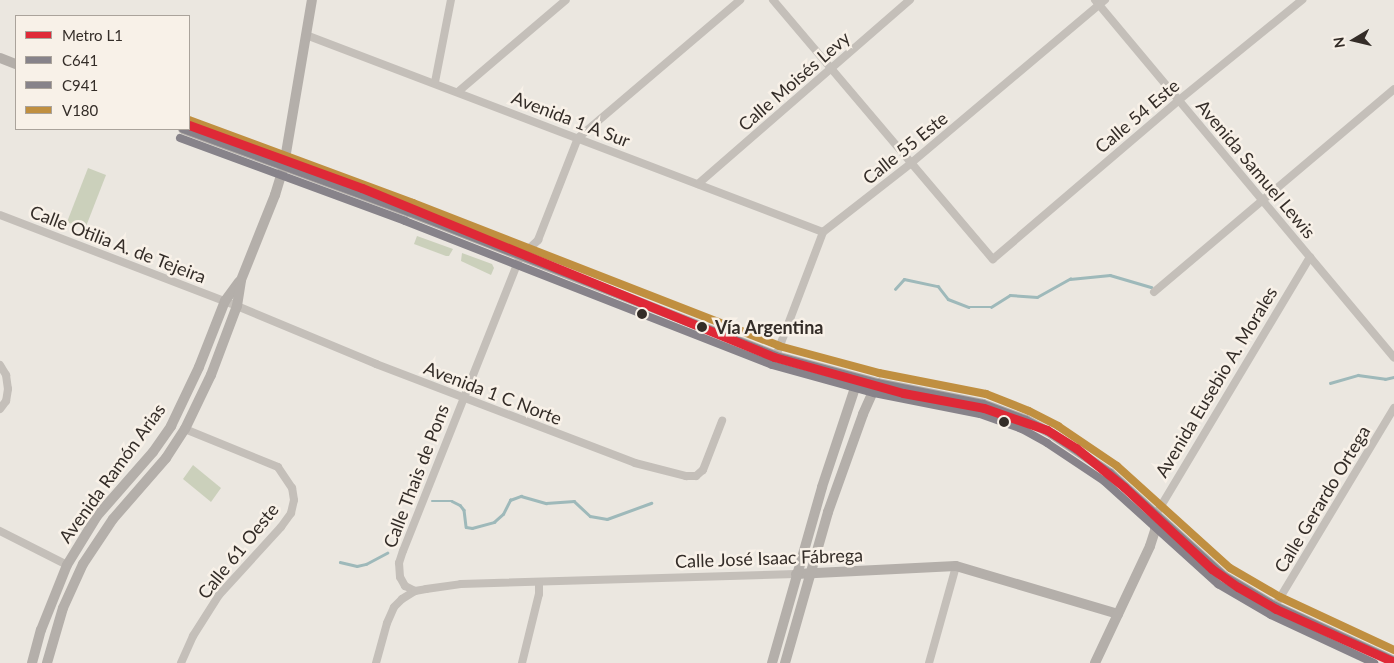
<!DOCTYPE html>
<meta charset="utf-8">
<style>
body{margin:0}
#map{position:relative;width:1394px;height:663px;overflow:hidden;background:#ebe7e0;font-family:Lato,sans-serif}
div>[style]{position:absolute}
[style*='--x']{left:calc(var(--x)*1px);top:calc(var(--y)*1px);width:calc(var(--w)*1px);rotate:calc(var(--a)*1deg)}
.green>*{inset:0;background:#cbd0bb}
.stream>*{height:2.5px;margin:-1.25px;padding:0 1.25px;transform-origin:1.25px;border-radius:1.25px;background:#9eb9ba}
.street>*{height:8px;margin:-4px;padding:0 4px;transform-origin:4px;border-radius:4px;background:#c4bfb9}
.secondary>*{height:10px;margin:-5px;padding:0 5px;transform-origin:5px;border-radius:5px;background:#b4afaa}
.bus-1>*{height:8px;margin:-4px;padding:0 4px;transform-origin:4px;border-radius:4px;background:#87838a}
.bus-2>*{height:8px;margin:-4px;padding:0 4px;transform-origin:4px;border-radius:4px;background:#87838a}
.bus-3>*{height:8px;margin:-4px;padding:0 4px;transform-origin:4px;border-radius:4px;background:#c08f40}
.metro-1>*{height:9px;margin:-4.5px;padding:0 4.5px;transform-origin:4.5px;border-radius:4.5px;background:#df2937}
.dots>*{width:14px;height:14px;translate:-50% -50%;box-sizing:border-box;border:2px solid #f8f1e8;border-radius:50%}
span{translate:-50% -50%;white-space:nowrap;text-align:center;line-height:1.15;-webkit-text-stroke:5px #f8f1e8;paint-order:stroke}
.street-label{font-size:18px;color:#342d28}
.stop-label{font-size:18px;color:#342d28;font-weight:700}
.left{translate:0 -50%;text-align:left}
.legend{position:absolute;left:15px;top:15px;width:175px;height:115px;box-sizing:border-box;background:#f8f1e8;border:1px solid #aaa39b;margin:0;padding:6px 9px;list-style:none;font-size:15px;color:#342d28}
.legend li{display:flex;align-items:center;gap:10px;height:25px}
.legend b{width:25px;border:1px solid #aaa39b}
.north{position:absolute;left:1329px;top:15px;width:50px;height:50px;-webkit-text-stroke:4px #f8f1e8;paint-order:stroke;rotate:261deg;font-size:14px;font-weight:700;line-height:20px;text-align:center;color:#342d28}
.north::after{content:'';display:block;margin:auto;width:18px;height:22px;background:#342d28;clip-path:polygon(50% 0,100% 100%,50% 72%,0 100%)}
</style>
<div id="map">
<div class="green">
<div style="clip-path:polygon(88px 168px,106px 175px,85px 229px,67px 222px)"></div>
<div style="clip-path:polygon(417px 236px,453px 249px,449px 256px,446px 256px,414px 244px)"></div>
<div style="clip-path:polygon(462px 253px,492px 264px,494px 268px,491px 275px,461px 261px)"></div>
<div style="clip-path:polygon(193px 465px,221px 488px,211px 502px,183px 479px)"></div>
</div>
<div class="stream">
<div style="--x:895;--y:289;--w:13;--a:-48"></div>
<div style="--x:904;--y:279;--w:35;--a:12"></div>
<div style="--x:938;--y:286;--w:16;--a:52"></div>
<div style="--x:948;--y:299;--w:22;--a:21"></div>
<div style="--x:969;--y:307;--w:22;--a:0"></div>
<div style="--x:991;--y:307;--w:22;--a:-32"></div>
<div style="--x:1010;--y:295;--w:27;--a:4"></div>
<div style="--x:1037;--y:297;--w:38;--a:-29"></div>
<div style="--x:1070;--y:279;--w:40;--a:-5.7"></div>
<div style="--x:1110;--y:275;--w:43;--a:16.3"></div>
<div style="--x:1330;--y:383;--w:29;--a:-16"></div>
<div style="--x:1358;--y:375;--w:27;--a:8"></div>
<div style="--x:1385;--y:379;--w:9;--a:-13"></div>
<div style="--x:432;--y:501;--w:20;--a:0"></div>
<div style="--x:452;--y:501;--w:9;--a:27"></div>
<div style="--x:460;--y:505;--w:6;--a:51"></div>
<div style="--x:464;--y:510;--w:17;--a:83"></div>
<div style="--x:466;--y:527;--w:6;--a:9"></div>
<div style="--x:472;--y:528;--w:23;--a:-15"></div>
<div style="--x:494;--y:522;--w:12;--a:-42"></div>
<div style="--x:503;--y:514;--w:16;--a:-63"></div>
<div style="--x:510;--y:500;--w:12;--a:-20"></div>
<div style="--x:521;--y:496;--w:26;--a:16"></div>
<div style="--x:546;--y:503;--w:28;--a:-4"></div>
<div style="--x:574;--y:501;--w:22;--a:43"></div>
<div style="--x:590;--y:516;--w:17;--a:10"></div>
<div style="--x:607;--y:519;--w:47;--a:-20"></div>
<div style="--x:340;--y:562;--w:17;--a:13"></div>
<div style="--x:357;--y:566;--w:9;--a:-13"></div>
<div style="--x:366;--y:564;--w:24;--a:-28"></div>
</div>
<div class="street">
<div style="--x:773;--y:0;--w:340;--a:49.7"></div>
<div style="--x:993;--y:259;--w:245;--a:-40.5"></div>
<div style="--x:1179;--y:100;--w:159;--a:-39.1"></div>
<div style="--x:1095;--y:0;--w:466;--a:50.1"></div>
<div style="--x:306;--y:35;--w:553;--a:20.86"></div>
<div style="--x:435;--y:82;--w:84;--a:-79"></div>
<div style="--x:459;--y:91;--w:140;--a:-40.4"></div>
<div style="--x:698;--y:184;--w:281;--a:-41"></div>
<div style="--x:0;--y:215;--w:254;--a:21"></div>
<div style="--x:237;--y:306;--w:151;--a:22.6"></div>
<div style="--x:376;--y:364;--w:277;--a:20.9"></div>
<div style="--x:635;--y:463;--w:53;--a:14.3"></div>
<div style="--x:686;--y:476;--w:10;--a:0"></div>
<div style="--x:696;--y:476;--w:9;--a:-41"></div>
<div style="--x:703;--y:470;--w:53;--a:-68.8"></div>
<div style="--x:1154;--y:292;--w:314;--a:-40.2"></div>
<div style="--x:776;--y:356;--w:133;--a:-69.2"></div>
<div style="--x:823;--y:232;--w:110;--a:-38"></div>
<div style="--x:910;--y:164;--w:255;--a:-40.1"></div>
<div style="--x:0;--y:365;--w:12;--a:59"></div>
<div style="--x:6;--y:375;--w:14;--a:82"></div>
<div style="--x:8;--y:389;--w:12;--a:99"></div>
<div style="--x:6;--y:401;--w:10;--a:127"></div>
<div style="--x:1155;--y:516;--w:302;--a:-59.1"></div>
<div style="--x:0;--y:531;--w:75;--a:26.9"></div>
<div style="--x:415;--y:591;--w:11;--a:-153"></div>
<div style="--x:405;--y:586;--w:10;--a:-119"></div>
<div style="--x:400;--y:577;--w:14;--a:-94"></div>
<div style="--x:399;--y:563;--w:13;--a:-72"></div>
<div style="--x:403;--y:551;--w:316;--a:-68.3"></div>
<div style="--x:520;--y:257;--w:25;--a:-43"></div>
<div style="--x:538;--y:240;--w:110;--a:-68.6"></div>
<div style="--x:578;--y:138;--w:213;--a:-40.4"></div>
<div style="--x:1275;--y:606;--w:231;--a:-59"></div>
<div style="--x:181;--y:663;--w:30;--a:-66"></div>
<div style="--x:193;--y:636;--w:49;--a:-57.6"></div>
<div style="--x:219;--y:595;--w:92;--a:-47.6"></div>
<div style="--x:281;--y:527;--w:17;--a:-54"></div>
<div style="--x:291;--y:513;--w:13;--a:-77"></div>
<div style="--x:294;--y:500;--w:12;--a:-99"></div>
<div style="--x:292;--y:488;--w:25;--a:-124"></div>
<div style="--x:278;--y:467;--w:100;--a:-157.8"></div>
<div style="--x:376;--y:663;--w:41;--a:-74.6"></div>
<div style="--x:387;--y:623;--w:17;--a:-66"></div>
<div style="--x:394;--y:607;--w:11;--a:-45"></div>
<div style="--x:402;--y:599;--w:15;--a:-32"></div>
<div style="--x:415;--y:591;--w:11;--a:-10"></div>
<div style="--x:426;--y:589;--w:35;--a:-8"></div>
<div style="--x:461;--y:584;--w:335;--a:-1.7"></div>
<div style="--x:522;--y:663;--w:71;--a:-76.2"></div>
<div style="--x:539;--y:594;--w:12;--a:-90"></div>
<div style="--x:929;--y:663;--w:101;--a:-74.4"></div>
</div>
<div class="secondary">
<div style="--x:0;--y:58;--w:17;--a:21"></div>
<div style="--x:183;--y:129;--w:241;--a:20.2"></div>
<div style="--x:409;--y:212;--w:394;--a:21.4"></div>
<div style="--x:776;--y:356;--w:105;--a:15"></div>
<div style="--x:877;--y:383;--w:108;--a:11.2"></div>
<div style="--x:983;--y:404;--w:46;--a:20.4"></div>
<div style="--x:1026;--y:420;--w:30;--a:28"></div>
<div style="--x:1052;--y:434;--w:70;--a:33.9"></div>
<div style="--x:1110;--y:473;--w:154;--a:42.1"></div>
<div style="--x:1224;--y:576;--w:59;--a:30.5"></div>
<div style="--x:1275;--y:606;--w:131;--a:24.8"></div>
<div style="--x:796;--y:574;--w:160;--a:-2.9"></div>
<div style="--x:956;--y:566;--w:169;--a:16.5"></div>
<div style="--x:32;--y:663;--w:34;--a:-75"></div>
<div style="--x:41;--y:630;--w:70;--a:-68.2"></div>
<div style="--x:67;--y:565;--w:57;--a:-58.5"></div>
<div style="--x:97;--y:516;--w:85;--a:-48.8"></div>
<div style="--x:153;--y:452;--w:32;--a:-55"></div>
<div style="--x:171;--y:426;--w:65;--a:-64.6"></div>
<div style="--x:199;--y:367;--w:71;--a:-68.5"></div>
<div style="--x:225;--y:301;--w:24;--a:-54"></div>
<div style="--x:47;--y:663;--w:57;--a:-73.8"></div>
<div style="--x:63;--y:608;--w:48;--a:-65.6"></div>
<div style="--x:83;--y:564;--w:54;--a:-56.3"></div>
<div style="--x:113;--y:519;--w:81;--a:-49"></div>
<div style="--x:166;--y:458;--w:35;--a:-57"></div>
<div style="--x:185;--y:429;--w:60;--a:-64.3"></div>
<div style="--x:211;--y:375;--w:74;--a:-69.4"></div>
<div style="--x:237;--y:306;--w:26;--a:-81"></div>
<div style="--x:241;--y:280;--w:92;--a:-68.2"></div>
<div style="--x:275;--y:195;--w:31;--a:-73"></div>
<div style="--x:284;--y:165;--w:167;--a:-80.4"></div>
<div style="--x:772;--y:663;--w:183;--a:-74.1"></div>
<div style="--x:822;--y:487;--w:114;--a:-71.6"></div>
<div style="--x:785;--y:663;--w:157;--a:-74.1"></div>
<div style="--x:828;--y:512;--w:104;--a:-70.3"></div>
<div style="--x:863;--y:414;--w:34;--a:-66"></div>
<div style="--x:1095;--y:663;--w:129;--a:-64.8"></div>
<div style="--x:1150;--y:546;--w:16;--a:-72"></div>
<div style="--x:1155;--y:531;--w:15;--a:-90"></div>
</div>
<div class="bus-1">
<div style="--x:183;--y:129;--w:241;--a:20.2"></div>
<div style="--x:409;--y:212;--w:394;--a:21.4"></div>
<div style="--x:776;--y:356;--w:105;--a:15"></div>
<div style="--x:877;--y:383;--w:108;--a:11.2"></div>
<div style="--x:983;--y:404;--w:46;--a:20.4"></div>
<div style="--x:1026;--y:420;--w:30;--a:28"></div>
<div style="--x:1052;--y:434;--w:70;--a:33.9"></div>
<div style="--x:1110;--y:473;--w:154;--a:42.1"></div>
<div style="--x:1224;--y:576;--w:59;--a:30.5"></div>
<div style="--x:1275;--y:606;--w:131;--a:24.8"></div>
</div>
<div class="bus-2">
<div style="--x:180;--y:138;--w:240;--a:20.2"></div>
<div style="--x:405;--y:221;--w:394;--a:21.4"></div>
<div style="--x:772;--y:365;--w:106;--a:15.4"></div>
<div style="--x:874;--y:393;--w:108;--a:11.2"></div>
<div style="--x:980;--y:414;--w:45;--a:19.7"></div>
<div style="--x:1022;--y:429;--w:29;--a:29"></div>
<div style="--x:1047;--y:443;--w:69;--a:33.7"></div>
<div style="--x:1104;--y:481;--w:154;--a:42.1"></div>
<div style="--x:1218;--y:584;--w:61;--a:30.3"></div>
<div style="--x:1271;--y:615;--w:114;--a:25"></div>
</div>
<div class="bus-3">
<div style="--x:189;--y:120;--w:239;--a:20.3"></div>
<div style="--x:413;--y:203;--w:393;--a:21.3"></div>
<div style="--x:779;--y:346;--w:104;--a:15.1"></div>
<div style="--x:879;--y:373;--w:109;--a:11.1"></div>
<div style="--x:986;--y:394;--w:46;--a:21.6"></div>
<div style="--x:1029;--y:411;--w:33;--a:27"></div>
<div style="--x:1058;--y:426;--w:71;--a:34.1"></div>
<div style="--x:1117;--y:466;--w:152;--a:42.1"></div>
<div style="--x:1230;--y:568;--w:58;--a:30.1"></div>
<div style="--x:1280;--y:597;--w:126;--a:24.9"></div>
</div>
<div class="metro-1">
<div style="--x:189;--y:125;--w:184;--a:20"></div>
<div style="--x:362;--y:188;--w:445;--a:22.3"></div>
<div style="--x:774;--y:357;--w:134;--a:15.6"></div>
<div style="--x:903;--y:393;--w:82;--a:10.5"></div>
<div style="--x:984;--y:408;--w:67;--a:19.2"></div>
<div style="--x:1047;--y:430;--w:34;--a:32"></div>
<div style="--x:1076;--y:448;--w:62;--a:39.1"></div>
<div style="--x:1124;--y:487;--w:120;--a:43"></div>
<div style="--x:1212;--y:569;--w:32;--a:35"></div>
<div style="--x:1238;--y:587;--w:44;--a:30.1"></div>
<div style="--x:1276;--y:609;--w:129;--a:24.2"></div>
</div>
<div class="dots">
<div style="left:642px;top:314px;background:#342d28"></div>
<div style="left:702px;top:327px;background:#342d28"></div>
<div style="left:1004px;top:422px;background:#342d28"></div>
</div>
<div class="street-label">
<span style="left:794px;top:81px;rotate:-41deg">Calle Moisés Levy</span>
<span style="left:1137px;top:116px;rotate:-40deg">Calle 54 Este</span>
<span style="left:571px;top:119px;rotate:21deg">Avenida 1 A Sur</span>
<span style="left:905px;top:148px;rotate:-39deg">Calle 55 Este</span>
<span style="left:1256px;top:169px;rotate:50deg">Avenida Samuel Lewis</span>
<span style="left:118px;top:244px;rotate:21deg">Calle Otilia A. de Tejeira</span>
<span style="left:1216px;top:382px;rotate:-59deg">Avenida Eusebio A. Morales</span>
<span style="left:493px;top:393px;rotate:21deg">Avenida 1 C Norte</span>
<span style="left:112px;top:473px;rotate:-54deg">Avenida Ramón Arias</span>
<span style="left:416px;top:476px;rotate:-69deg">Calle Thais de Pons</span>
<span style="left:1322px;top:499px;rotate:-59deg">Calle Gerardo Ortega</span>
<span style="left:238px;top:551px;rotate:-51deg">Calle 61 Oeste</span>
<span style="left:769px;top:558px;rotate:-2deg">Calle José Isaac Fábrega</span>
</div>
<div class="stop-label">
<span class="left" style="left:715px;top:327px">Vía Argentina</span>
</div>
<ul class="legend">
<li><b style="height:6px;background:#df2937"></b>Metro L1</li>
<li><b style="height:6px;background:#87838a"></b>C641</li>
<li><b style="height:6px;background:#87838a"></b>C941</li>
<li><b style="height:6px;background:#c08f40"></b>V180</li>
</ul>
<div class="north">N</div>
</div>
